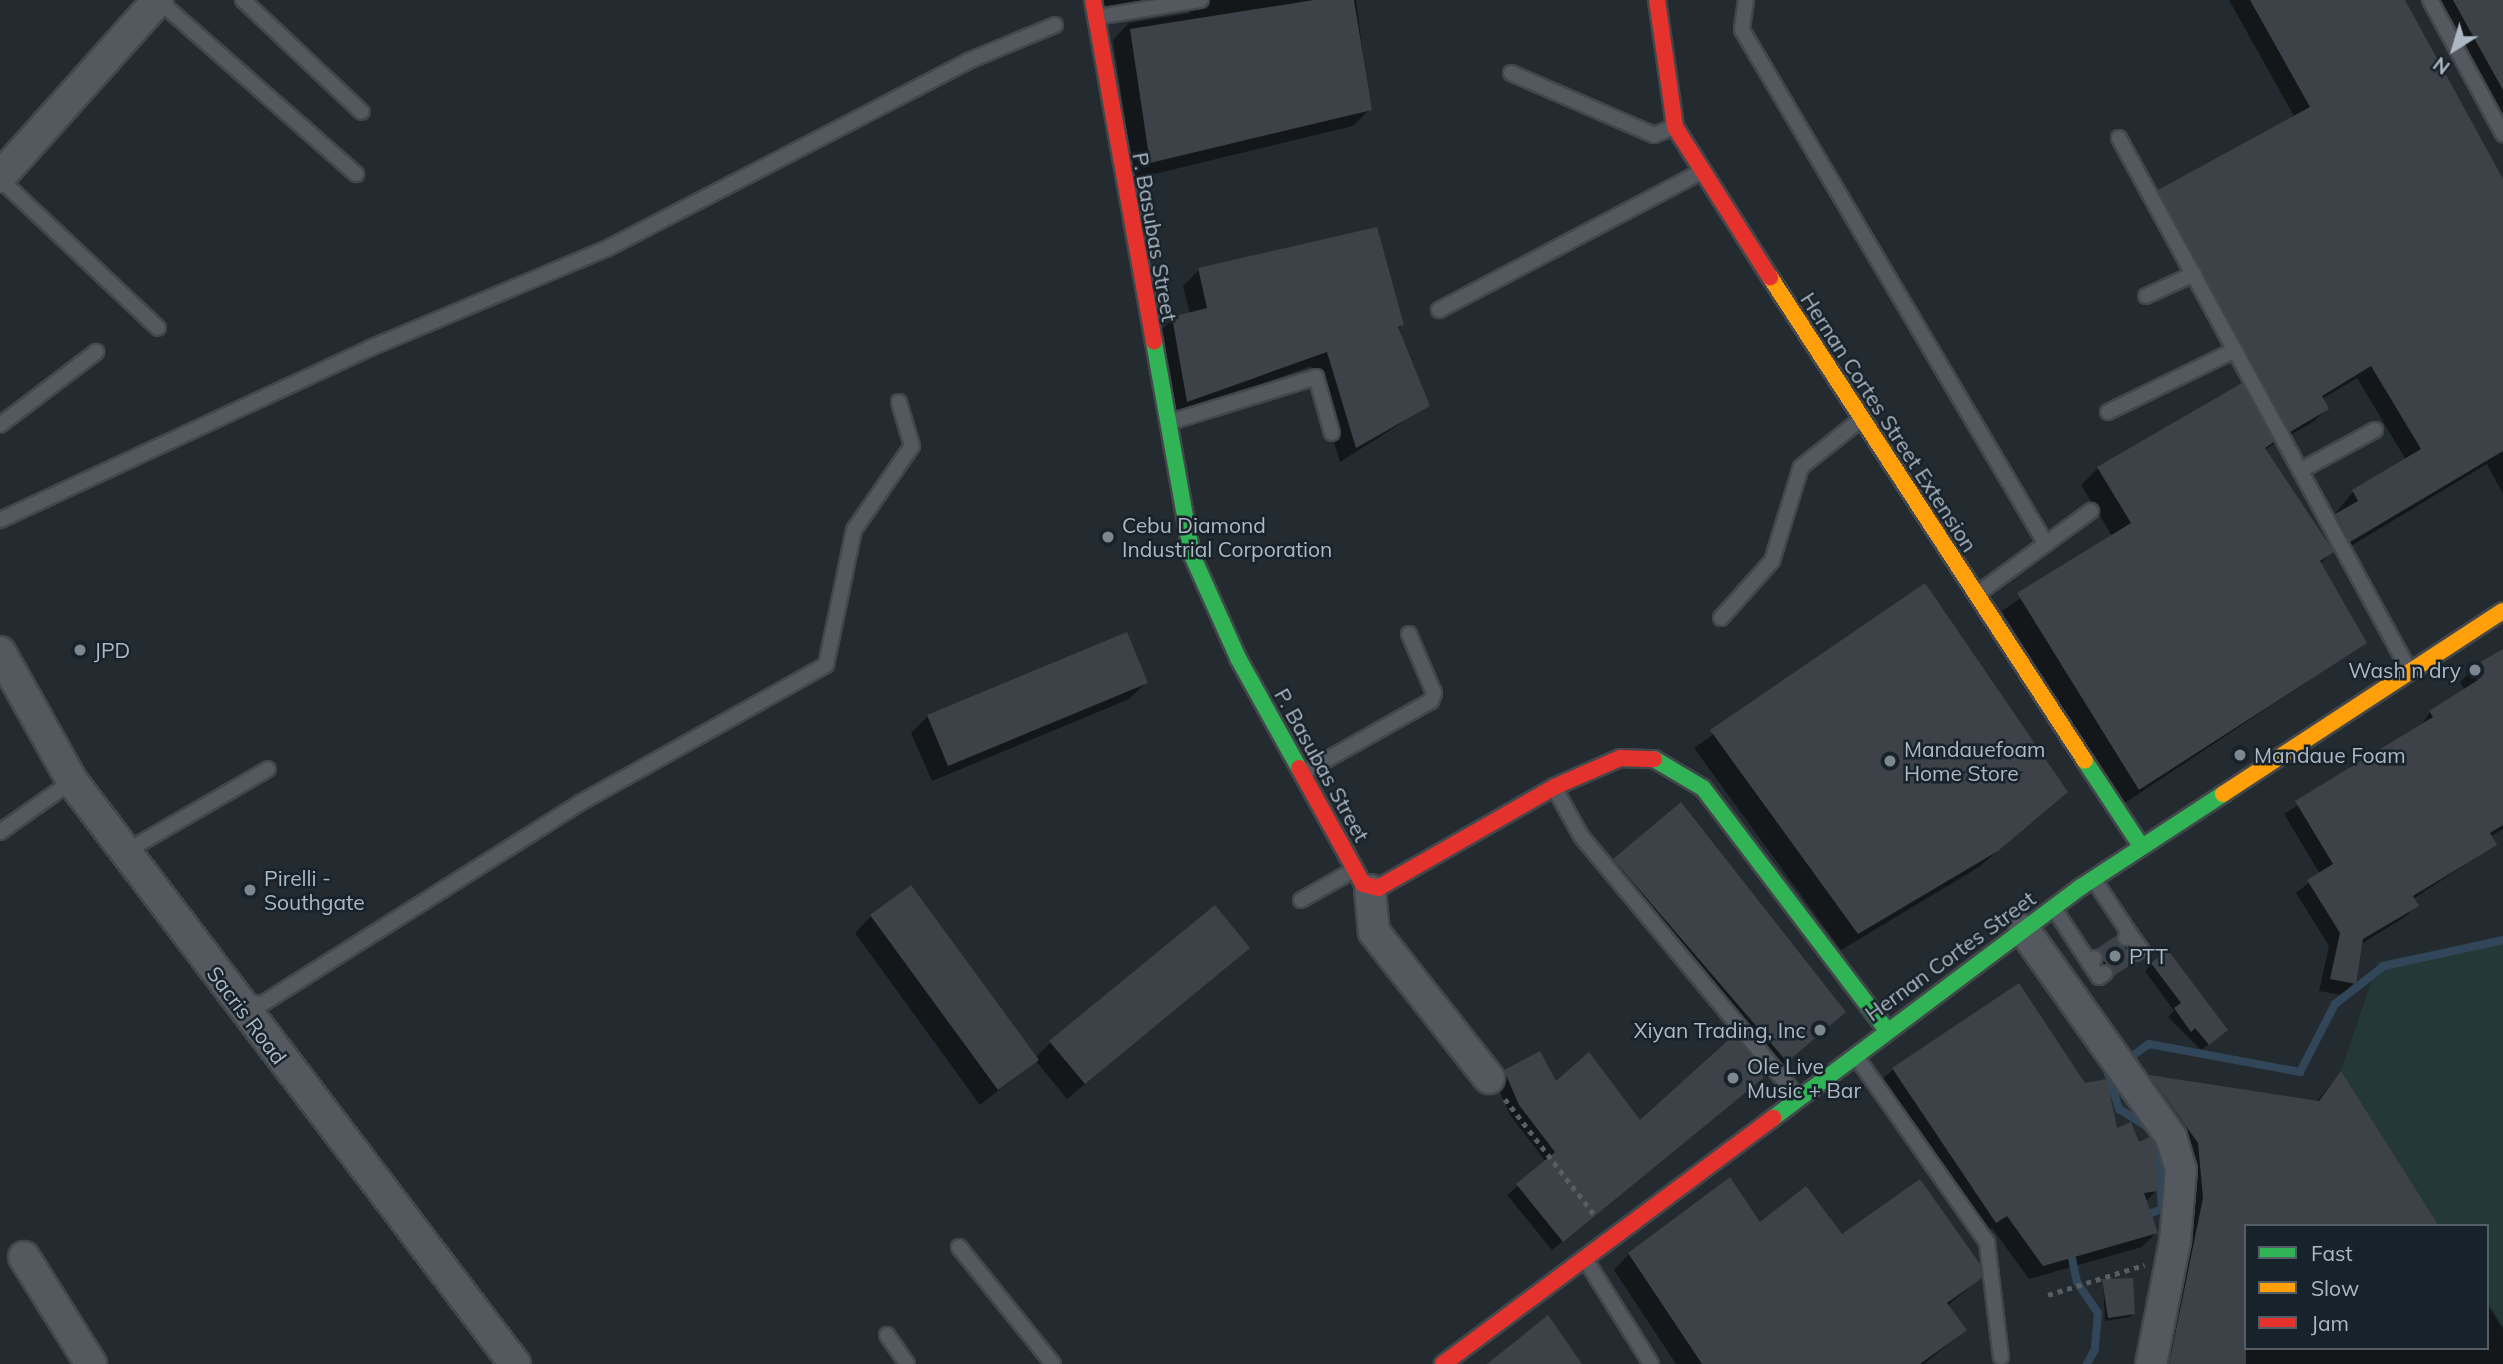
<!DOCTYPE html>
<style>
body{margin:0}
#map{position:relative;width:2503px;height:1364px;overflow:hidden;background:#242b30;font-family:Mulish,sans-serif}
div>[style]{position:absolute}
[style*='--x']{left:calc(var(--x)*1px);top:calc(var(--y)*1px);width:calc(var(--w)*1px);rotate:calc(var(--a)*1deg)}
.green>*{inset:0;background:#243837}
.shadow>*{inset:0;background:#0007}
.stream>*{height:8px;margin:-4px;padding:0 4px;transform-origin:4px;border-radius:4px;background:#314759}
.building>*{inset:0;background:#3c4247}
.path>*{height:4.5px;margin-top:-2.25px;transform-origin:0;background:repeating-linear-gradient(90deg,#575e63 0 5px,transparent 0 10px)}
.roads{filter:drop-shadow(2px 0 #42474b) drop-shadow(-2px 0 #42474b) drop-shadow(0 2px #42474b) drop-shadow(0 -2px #42474b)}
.lane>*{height:14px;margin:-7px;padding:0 7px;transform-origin:7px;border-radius:7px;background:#53595f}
.street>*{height:30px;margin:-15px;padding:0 15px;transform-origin:15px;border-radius:15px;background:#53595f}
.fast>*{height:16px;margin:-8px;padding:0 8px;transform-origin:8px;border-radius:8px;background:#30b455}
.slow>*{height:16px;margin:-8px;padding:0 8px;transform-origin:8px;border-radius:8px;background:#ff9f0a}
.jam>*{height:16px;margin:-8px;padding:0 8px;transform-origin:8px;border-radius:8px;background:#e5322d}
.dots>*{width:19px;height:19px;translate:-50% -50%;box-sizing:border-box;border:4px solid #18222a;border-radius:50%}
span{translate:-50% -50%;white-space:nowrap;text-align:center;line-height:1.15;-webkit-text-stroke:5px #18222a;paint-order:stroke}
.street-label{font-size:21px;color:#acb8c3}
.poi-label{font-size:21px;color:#acb8c3}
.left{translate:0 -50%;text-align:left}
.right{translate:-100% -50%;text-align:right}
.legend{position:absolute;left:2244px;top:1224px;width:245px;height:126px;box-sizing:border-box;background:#18222a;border:2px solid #535e67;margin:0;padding:9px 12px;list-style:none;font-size:21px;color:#acb8c3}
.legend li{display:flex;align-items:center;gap:14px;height:35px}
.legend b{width:35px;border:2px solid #535e67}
.north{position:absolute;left:2419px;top:14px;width:70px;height:70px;-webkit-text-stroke:5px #18222a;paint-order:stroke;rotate:217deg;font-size:19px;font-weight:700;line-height:28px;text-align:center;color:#acb8c3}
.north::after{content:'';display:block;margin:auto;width:24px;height:32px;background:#acb8c3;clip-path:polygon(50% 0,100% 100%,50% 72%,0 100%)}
</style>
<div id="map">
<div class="green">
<div style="clip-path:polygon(2503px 937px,2503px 1326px,2487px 1301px,2487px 1226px,2439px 1226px,2341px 1071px,2378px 962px)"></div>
</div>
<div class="shadow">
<div style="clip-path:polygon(1102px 0,1356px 0,1370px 109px,1353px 126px,1134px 179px,1113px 40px,1129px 23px,1191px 13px,1183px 6px,1104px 15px)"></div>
<div style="clip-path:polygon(2229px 0,2403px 0,2503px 182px,2503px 494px,2487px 464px,2336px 555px,2322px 529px,2353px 492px,2406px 460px,2357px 378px,2322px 399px,2327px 409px,2313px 422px,2264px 450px,2332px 552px,2320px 564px,2365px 643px,2122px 805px,2002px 611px,2112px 536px,2081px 485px,2098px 468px,2243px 384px,2146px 205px,2295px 118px)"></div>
<div style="clip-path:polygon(2432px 0,2503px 0,2503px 127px)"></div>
<div style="clip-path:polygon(1199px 270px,1402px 325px,1397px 330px,1428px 406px,1340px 462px,1311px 366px,1172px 417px,1157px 334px,1173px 319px,1190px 314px,1183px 286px)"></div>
<div style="clip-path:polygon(1924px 585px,2066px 792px,1979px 867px,1841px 950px,1694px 748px)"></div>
<div style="clip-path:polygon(2503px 650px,2503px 829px,2490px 837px,2495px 845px,2413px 899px,2417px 905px,2405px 917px,2361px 944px,2354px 983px,2342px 995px,2319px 991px,2329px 946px,2296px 893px,2320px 874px,2284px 814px,2420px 727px,2430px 712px,2465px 690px,2460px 682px,2472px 670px)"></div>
<div style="clip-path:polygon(1146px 683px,1129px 699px,932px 781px,911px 733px,928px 716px)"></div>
<div style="clip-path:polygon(1681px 804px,1831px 1024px,1773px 1072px,1602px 873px)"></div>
<div style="clip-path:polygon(871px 916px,1035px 1058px,1051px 1042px,1248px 948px,1067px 1099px,1036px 1061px,980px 1105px,855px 933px)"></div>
<div style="clip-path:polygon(2097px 950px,2129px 966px,2110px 978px)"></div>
<div style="clip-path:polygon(2152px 964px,2218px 1037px,2201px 1050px,2168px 1017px,2174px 1011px,2145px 971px)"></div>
<div style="clip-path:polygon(1893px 1069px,2116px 1131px,2138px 1144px,2156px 1191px,2145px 1202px,2156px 1233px,2142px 1247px,2029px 1279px,1992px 1228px,1982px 1235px,1879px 1083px)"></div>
<div style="clip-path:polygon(1505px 1071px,1555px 1083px,1640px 1122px,1755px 1084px,1552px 1250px,1507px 1195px,1546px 1162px,1510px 1115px,1495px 1081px)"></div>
<div style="clip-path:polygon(2340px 1074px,2246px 1226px,2246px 1348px,2487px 1348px,2487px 1304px,2503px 1329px,2503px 1364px,2157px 1364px,2182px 1160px,2134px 1092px,2150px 1077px,2315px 1103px)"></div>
<div style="clip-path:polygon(1759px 1224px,1842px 1237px,1980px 1278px,1947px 1306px,1965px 1330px,1924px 1364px,1676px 1364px,1614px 1270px,1629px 1254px)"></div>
<div style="clip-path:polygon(2103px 1281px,2134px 1313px,2130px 1317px,2105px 1321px)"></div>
</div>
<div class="stream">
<div style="--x:2124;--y:1062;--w:31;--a:-36"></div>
<div style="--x:2149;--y:1044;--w:154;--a:10.5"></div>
<div style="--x:2300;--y:1072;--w:76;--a:-62.8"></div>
<div style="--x:2335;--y:1004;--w:62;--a:-37.8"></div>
<div style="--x:2384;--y:966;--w:122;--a:-12.3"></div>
<div style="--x:2113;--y:1070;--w:6;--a:149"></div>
<div style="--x:2108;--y:1073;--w:38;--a:73"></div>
<div style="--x:2119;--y:1109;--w:44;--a:31.9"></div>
<div style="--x:2156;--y:1132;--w:77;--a:85.5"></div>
<div style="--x:2162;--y:1209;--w:22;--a:159"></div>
<div style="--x:2070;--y:1249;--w:34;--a:78"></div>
<div style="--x:2077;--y:1282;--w:37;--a:56"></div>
<div style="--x:2098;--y:1313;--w:36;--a:95"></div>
<div style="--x:2095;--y:1349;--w:17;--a:118"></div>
</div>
<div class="building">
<div style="clip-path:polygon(1314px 0,1354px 0,1372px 110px,1150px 163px,1130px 29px)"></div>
<div style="clip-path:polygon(2250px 0,2405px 0,2503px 179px,2503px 451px,2350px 542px,2335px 514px,2358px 501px,2352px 490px,2421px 449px,2371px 366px,2322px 396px,2329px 409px,2290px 432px,2158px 190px,2310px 107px)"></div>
<div style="clip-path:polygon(2453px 0,2503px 0,2503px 90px)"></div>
<div style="clip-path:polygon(1377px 227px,1404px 325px,1398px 327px,1430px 406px,1356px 448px,1327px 352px,1187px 402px,1172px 317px,1207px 308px,1198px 268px)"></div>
<div style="clip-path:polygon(2242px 383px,2274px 442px,2265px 448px,2334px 552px,2320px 561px,2367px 643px,2139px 790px,2017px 593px,2131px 523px,2097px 467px)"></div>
<div style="clip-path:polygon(1925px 583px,2068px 792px,1998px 851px,1858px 934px,1710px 730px)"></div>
<div style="clip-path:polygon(1127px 632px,1148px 683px,948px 766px,927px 715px)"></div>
<div style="clip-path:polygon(2503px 649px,2503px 825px,2490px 833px,2497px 845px,2413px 896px,2419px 906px,2363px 939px,2356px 984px,2330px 979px,2340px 933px,2307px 880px,2333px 864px,2295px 801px,2433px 717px,2429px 711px,2478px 680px,2470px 668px)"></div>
<div style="clip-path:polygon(1681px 802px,1846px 1012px,1787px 1062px,1613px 859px)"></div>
<div style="clip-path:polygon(911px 885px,1039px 1060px,998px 1090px,870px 915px)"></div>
<div style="clip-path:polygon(1215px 905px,1250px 948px,1085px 1084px,1049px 1041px)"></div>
<div style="clip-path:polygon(2116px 936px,2135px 962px,2114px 976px,2096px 949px)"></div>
<div style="clip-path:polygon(2168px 950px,2228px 1030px,2209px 1045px,2195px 1028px,2191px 1032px,2174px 1008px,2181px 1003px,2151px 963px)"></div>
<div style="clip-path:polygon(2019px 983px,2085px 1083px,2107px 1079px,2117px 1128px,2131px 1122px,2139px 1142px,2150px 1137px,2155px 1145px,2158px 1191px,2144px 1193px,2158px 1233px,2043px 1266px,2007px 1216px,1996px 1223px,1892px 1068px)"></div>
<div style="clip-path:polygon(1734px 1035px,1767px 1075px,1563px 1242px,1516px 1184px,1555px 1152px,1519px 1105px,1504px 1070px,1540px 1051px,1556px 1081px,1589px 1052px,1640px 1120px)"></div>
<div style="clip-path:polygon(2341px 1071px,2439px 1226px,2246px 1226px,2246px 1364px,2169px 1364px,2203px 1198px,2198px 1143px,2149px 1075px,2319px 1101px)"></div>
<div style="clip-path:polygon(1730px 1177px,1760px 1222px,1806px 1186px,1842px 1234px,1920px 1179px,1980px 1264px,1982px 1278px,1947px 1303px,1967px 1330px,1920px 1364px,1702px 1364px,1628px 1253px)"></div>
<div style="clip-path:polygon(2133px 1278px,2135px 1314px,2108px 1318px,2102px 1279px)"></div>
<div style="clip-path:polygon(1548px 1315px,1582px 1364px,1487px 1364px)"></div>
</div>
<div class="path">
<div style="--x:1505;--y:1099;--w:145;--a:52.3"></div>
<div style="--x:2048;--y:1295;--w:101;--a:-17.4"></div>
</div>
<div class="roads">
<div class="lane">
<div style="--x:158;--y:0;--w:264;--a:41.3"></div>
<div style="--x:243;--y:0;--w:163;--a:43.3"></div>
<div style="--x:1746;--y:0;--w:30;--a:98"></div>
<div style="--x:1742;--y:30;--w:597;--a:59.4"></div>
<div style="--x:2430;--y:0;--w:153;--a:61.4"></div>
<div style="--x:1097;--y:17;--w:105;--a:-9.3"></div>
<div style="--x:1511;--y:73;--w:156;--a:23.4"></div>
<div style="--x:1654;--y:135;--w:22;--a:-22"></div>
<div style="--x:2119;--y:138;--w:604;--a:61.4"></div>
<div style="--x:0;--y:179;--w:217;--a:43.3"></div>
<div style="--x:2146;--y:296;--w:53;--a:-24.6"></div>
<div style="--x:1439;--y:310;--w:296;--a:-27.8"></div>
<div style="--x:2108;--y:412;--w:141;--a:-26"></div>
<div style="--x:1170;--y:422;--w:153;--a:-17.1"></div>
<div style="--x:1316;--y:377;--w:58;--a:74.1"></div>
<div style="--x:0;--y:425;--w:121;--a:-37.2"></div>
<div style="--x:2303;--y:469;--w:82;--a:-28.4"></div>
<div style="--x:0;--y:520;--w:408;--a:-24.9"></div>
<div style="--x:370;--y:348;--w:256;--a:-22.8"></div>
<div style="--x:606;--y:249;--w:408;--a:-27.4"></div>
<div style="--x:968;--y:61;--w:94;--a:-22.5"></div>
<div style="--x:1977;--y:594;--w:141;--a:-36.1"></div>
<div style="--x:1721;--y:618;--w:76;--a:-48.2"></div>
<div style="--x:1772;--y:561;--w:98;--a:-72.9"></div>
<div style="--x:1801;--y:467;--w:75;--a:-38.5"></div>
<div style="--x:1303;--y:773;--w:147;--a:-29.4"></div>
<div style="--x:1431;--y:701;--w:9;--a:-69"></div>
<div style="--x:1434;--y:693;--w:64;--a:-113"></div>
<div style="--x:1555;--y:789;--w:54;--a:61"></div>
<div style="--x:1581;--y:836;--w:338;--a:50.3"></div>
<div style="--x:0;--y:832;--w:88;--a:-35.3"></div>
<div style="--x:125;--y:852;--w:165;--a:-30.1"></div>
<div style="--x:2094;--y:880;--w:65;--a:56.3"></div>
<div style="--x:2130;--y:934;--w:6;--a:141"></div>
<div style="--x:1301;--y:900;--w:61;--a:-29.5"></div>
<div style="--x:2055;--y:910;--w:62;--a:56.8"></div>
<div style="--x:2089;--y:962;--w:7;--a:-34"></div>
<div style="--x:2130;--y:934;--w:19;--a:54"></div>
<div style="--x:2141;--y:949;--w:7;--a:146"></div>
<div style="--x:2089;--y:962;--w:18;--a:56"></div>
<div style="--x:2099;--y:977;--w:7;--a:-34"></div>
<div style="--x:242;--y:1001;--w:20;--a:9"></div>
<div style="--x:262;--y:1004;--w:376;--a:-32.3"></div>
<div style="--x:580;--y:803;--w:282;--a:-29.3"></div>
<div style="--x:826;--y:665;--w:138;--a:-78.3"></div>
<div style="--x:854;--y:530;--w:102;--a:-55.4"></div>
<div style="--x:912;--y:446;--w:46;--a:-106.5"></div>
<div style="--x:1857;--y:1058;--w:225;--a:54.8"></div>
<div style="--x:1987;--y:1242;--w:116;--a:83.1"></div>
<div style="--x:959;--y:1247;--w:150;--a:51.2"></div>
<div style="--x:1585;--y:1259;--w:124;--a:57.8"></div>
<div style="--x:887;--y:1335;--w:35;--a:55"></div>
</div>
<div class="street">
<div style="--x:0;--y:177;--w:237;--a:-48.2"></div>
<div style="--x:0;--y:652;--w:148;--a:60.8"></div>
<div style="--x:72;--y:781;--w:732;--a:52.77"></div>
<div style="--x:1370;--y:890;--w:42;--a:84.6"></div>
<div style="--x:1374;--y:932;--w:186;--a:51.8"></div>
<div style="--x:2024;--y:930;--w:254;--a:54.6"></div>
<div style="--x:2171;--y:1137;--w:34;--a:73"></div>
<div style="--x:2181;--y:1170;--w:71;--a:94.8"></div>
<div style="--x:2175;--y:1241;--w:125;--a:101"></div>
<div style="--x:24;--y:1257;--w:126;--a:57.9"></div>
</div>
<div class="fast">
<div style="--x:1154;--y:342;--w:216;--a:79.9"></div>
<div style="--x:1192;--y:555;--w:113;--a:65.9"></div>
<div style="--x:1238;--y:658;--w:126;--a:61"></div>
<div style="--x:1654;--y:759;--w:57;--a:30.6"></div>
<div style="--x:1703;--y:788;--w:303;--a:52.8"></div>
<div style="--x:2085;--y:761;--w:102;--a:56.6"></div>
<div style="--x:1773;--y:1118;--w:385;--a:-36.9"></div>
<div style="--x:2081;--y:887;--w:170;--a:-33.2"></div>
</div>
<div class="slow">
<div style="--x:1770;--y:277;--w:577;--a:56.94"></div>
<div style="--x:2223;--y:794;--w:334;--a:-33.2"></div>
</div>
<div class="jam">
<div style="--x:1093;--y:0;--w:347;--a:79.9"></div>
<div style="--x:1657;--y:0;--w:128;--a:81.9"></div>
<div style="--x:1675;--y:127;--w:178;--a:57.7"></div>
<div style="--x:1299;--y:768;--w:132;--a:61.1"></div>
<div style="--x:1363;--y:884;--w:16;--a:15"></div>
<div style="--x:1378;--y:888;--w:203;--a:-29.8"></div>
<div style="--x:1554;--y:787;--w:72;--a:-23.7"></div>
<div style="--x:1620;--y:758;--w:34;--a:2"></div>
<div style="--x:1443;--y:1364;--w:412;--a:-36.7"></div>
</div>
</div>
<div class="dots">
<div style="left:1108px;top:537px;background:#7c8790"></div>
<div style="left:80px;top:650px;background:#7c8790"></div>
<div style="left:2475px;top:670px;background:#7c8790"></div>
<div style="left:2240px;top:755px;background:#7c8790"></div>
<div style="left:1890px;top:761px;background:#7c8790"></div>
<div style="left:250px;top:890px;background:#7c8790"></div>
<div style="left:2115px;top:956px;background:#7c8790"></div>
<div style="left:1820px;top:1030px;background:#7c8790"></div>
<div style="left:1733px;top:1078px;background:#7c8790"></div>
</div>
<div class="street-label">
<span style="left:1155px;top:237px;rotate:80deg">P. Basubas Street</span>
<span style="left:1889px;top:422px;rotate:57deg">Hernan Cortes Street Extension</span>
<span style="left:1322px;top:765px;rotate:61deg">P. Basubas Street</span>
<span style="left:1950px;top:956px;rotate:-36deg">Hernan Cortes Street</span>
<span style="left:247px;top:1015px;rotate:53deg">Sacris Road</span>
</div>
<div class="poi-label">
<span class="left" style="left:1122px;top:537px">Cebu Diamond<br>Industrial Corporation</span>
<span class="left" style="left:94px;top:650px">JPD</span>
<span class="right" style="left:2461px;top:670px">Wash n dry</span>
<span class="left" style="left:1904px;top:761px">Mandauefoam<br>Home Store</span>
<span class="left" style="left:2254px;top:755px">Mandaue Foam</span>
<span class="left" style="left:264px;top:890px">Pirelli -<br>Southgate</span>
<span class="left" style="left:2129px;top:956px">PTT</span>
<span class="right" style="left:1806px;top:1030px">Xiyan Trading, Inc</span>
<span class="left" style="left:1747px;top:1078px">Ole Live<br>Music + Bar</span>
</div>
<ul class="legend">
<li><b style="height:9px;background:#30b455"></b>Fast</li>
<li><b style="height:9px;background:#ff9f0a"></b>Slow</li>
<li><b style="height:9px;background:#e5322d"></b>Jam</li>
</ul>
<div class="north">N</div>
</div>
